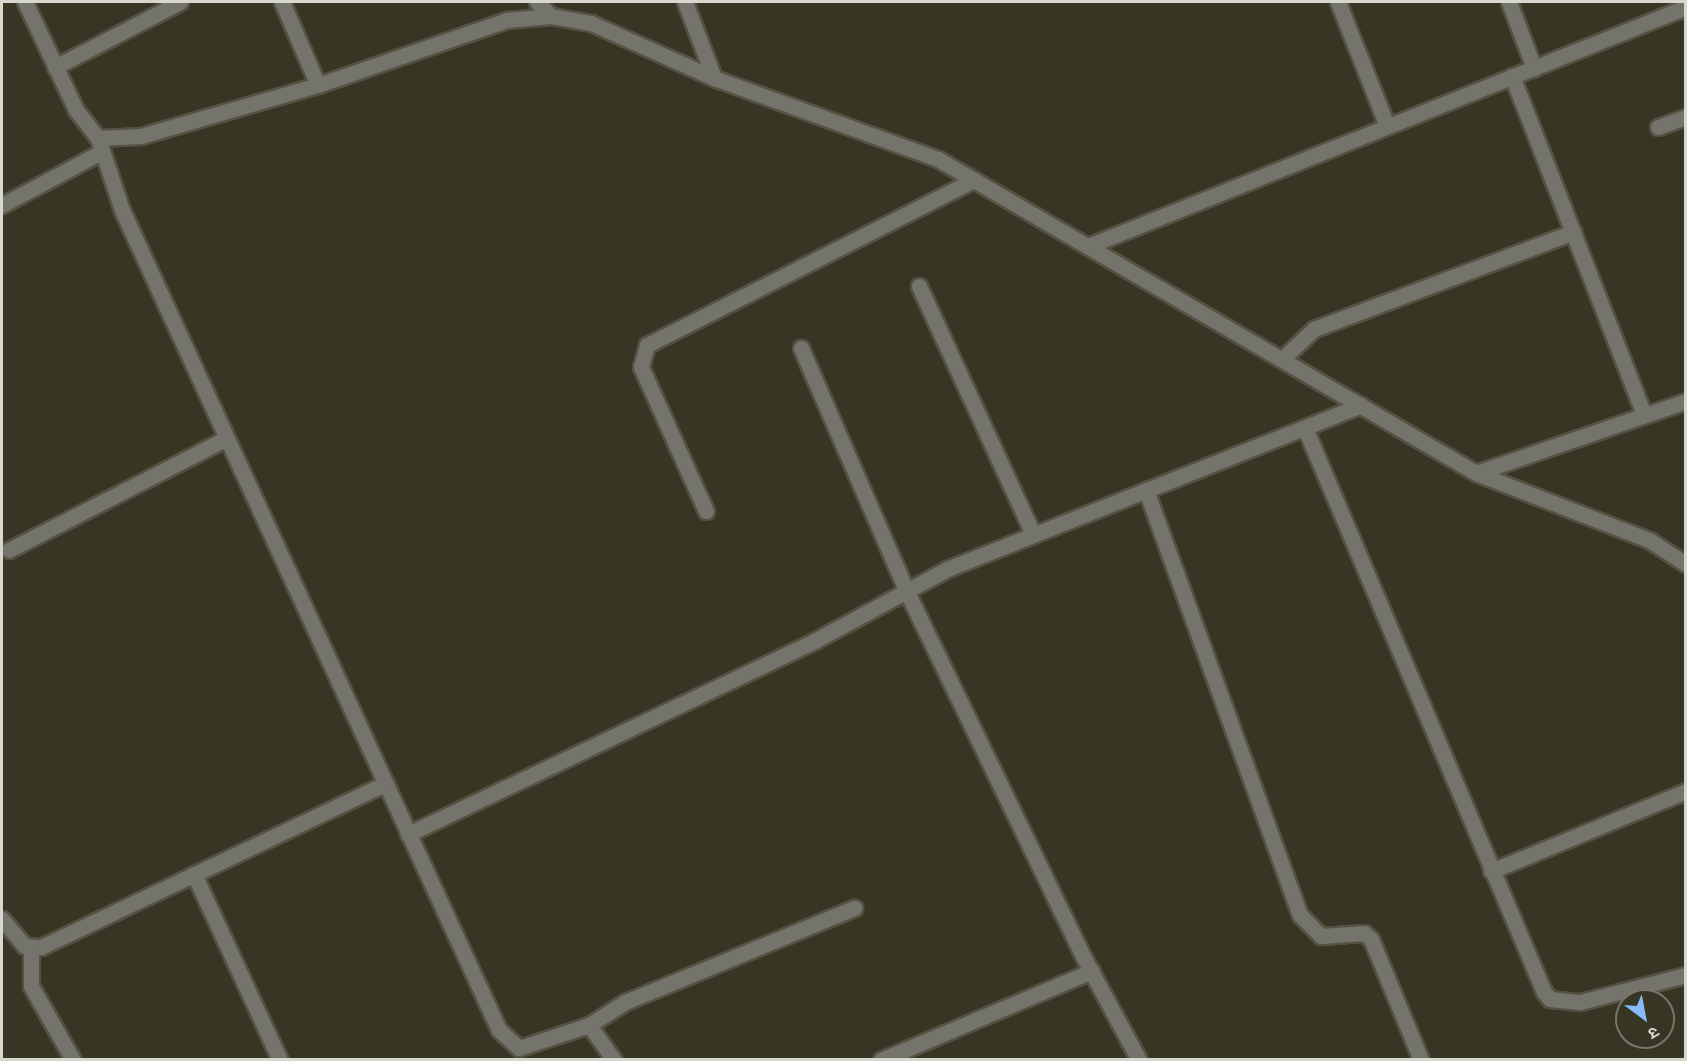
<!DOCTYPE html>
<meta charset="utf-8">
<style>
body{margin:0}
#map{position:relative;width:1687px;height:1061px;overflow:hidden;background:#373524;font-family:Rubik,"Noto Sans Devanagari",sans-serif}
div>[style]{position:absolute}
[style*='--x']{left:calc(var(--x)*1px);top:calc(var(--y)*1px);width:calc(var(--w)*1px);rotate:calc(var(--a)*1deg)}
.roads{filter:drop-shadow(2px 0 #545242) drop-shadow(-2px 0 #545242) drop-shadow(0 2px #545242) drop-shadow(0 -2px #545242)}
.minor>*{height:15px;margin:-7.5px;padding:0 7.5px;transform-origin:7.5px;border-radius:7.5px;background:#75746c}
span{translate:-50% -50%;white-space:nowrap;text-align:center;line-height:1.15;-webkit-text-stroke:6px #373524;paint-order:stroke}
.frame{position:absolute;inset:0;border:3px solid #d8d7cd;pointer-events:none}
.north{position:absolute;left:1615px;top:989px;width:60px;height:60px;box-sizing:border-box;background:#373524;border:2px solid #777668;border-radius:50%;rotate:148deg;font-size:16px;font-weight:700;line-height:24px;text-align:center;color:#d8d7cd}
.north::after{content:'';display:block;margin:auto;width:21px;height:27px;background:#87bbfc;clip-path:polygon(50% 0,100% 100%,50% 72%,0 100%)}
</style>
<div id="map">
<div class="roads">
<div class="minor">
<div style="--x:25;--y:2;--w:119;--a:64.7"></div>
<div style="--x:76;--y:110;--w:36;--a:52"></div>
<div style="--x:98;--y:138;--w:43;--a:-2.7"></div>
<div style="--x:141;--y:136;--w:184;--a:-16.1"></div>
<div style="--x:318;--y:85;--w:200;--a:-19"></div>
<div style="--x:507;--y:20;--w:44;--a:-5.2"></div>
<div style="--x:551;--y:16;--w:41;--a:9.9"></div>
<div style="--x:591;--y:23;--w:135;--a:24.1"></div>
<div style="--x:714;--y:78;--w:238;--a:19.9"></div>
<div style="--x:938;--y:159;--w:623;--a:30.27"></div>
<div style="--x:1476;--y:473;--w:186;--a:21.2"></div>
<div style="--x:1649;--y:540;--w:44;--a:33"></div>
<div style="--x:282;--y:2;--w:90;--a:66.6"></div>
<div style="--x:537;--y:2;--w:20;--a:45"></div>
<div style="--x:685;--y:2;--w:81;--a:69.1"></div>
<div style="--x:1338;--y:2;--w:133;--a:68.4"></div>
<div style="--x:1509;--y:2;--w:71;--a:69.3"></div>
<div style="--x:55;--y:67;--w:141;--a:-27.5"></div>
<div style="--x:1512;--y:76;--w:363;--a:68.7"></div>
<div style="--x:1658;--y:127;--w:30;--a:-20"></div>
<div style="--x:98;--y:138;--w:76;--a:71.6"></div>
<div style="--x:122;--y:210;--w:903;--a:65.31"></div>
<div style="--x:499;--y:1030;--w:27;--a:42"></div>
<div style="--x:519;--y:1048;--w:74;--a:-18.2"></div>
<div style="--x:589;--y:1025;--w:43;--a:54.5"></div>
<div style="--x:2;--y:205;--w:112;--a:-28.2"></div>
<div style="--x:1088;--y:246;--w:644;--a:-21.78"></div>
<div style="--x:919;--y:286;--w:273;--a:65.3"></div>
<div style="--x:801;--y:348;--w:264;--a:66.5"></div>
<div style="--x:906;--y:590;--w:409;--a:64.2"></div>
<div style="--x:1084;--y:958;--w:116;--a:61.7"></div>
<div style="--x:1282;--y:359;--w:44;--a:-43.2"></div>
<div style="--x:1314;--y:329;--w:277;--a:-20.5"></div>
<div style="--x:1305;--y:428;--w:613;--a:67.03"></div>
<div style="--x:1544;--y:992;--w:9;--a:49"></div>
<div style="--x:1550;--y:999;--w:30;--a:6"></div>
<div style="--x:1580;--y:1002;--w:109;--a:-14.3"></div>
<div style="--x:1476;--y:473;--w:222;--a:-18.9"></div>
<div style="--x:1146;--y:490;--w:452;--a:70.1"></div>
<div style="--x:1300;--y:915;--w:30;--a:45"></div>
<div style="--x:1321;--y:936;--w:43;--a:-4"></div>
<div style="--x:1364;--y:933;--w:9;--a:41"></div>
<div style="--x:1371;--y:939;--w:131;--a:67.5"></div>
<div style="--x:706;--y:511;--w:158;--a:-114.3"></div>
<div style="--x:641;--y:367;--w:23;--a:-75"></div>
<div style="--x:647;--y:345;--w:366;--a:-26.8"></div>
<div style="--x:9;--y:550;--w:243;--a:-27.2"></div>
<div style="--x:408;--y:834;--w:450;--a:-25.4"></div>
<div style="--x:814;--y:641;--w:151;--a:-28.4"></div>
<div style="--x:947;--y:569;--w:445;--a:-21.6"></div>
<div style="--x:1491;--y:871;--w:211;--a:-22.3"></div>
<div style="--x:194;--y:874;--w:205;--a:65.2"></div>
<div style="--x:2;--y:919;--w:35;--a:50"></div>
<div style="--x:25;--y:946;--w:16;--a:4"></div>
<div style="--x:41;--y:947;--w:380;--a:-25.4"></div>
<div style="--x:31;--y:949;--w:37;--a:90"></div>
<div style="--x:31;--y:986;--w:85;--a:60.4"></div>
<div style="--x:589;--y:1025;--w:43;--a:-32.6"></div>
<div style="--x:625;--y:1002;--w:248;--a:-22.3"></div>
<div style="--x:881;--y:1060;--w:229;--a:-22.9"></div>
</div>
</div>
<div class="frame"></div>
<div class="north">उ</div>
</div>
